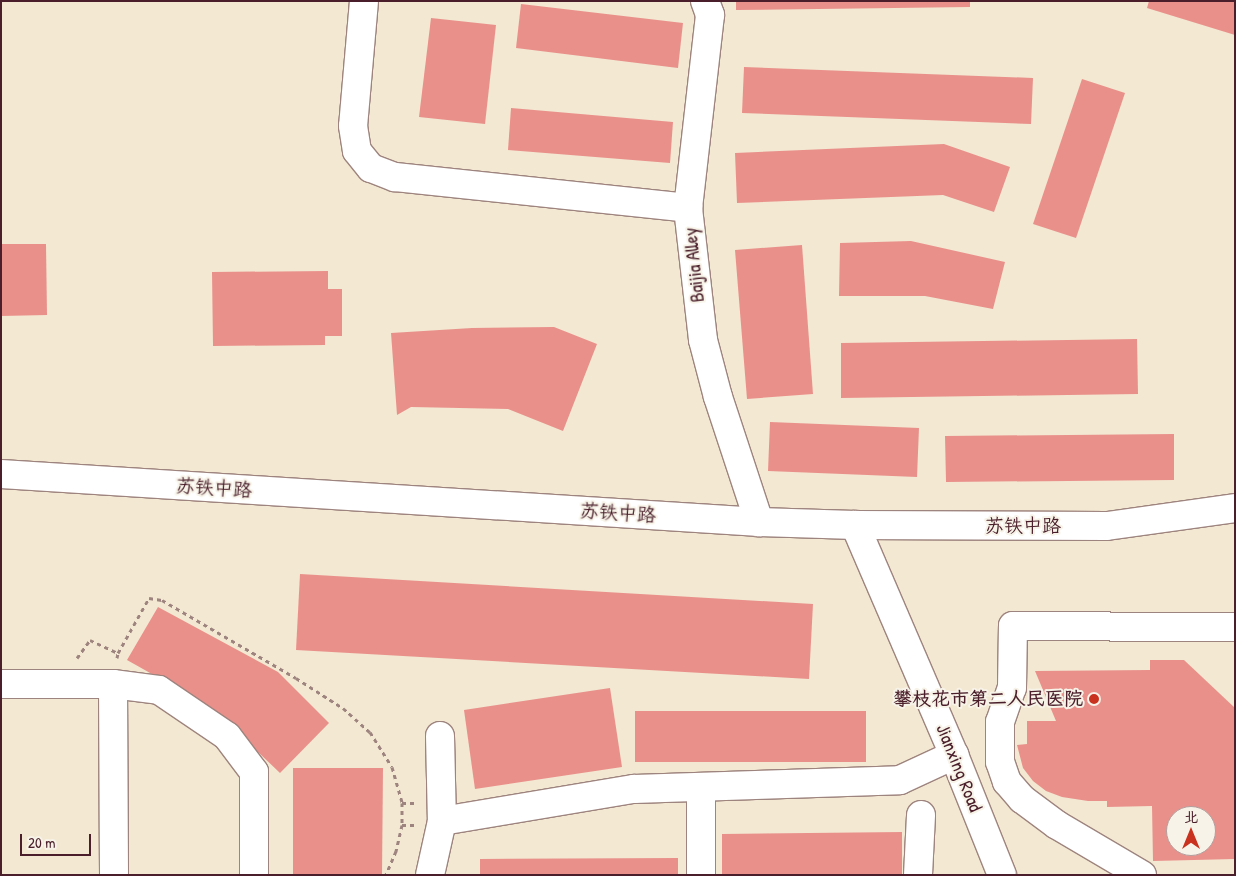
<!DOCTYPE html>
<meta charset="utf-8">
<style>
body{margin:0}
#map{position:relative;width:1236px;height:876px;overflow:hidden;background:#f3e8d2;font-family:"Patrick Hand","LXGW WenKai TC",sans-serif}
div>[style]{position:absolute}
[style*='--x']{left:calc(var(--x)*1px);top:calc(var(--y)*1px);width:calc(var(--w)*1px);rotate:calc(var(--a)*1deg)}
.building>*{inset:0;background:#e9908b}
.path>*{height:3px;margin-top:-1.5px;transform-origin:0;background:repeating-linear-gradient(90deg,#9e847e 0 4px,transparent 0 8px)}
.roads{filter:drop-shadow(1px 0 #9e847e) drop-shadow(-1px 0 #9e847e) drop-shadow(0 1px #9e847e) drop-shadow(0 -1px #9e847e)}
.minor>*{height:28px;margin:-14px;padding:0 14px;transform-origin:14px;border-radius:14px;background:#fff}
.highway>*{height:28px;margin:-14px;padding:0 14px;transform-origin:14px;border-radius:14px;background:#fff}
.dots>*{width:14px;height:14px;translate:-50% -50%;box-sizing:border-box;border:2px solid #f7f3e8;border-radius:50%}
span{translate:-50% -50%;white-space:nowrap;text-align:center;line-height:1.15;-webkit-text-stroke:4px #f7f3e8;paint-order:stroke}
.street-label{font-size:19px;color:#4a1f2b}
.poi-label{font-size:19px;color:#4a1f2b;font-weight:700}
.right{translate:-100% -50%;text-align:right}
.frame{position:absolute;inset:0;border:2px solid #4a1f2b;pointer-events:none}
.north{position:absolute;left:1166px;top:806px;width:50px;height:50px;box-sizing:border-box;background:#f7f3e8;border:1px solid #b29e9c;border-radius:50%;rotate:0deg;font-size:14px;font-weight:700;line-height:20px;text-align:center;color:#4a1f2b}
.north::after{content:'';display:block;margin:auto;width:18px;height:22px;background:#c8321e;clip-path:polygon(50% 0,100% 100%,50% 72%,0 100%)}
.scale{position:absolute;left:20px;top:834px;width:71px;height:22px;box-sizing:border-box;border:2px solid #4a1f2b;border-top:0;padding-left:6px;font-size:15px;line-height:18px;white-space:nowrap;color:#4a1f2b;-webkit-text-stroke:4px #f7f3e8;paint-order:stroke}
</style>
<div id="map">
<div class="building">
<div style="clip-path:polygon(736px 1px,970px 1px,970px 7px,736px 10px)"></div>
<div style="clip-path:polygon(1149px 1px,1235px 1px,1235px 35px,1147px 8px)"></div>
<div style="clip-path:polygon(521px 4px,683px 23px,678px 68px,516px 48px)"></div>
<div style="clip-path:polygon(431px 18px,496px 25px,485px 124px,419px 117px)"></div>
<div style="clip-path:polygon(744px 67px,1033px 78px,1031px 124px,742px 113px)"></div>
<div style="clip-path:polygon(1082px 79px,1125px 93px,1076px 238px,1033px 224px)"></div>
<div style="clip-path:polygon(511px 108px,673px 122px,670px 163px,508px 150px)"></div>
<div style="clip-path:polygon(944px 144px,1010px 167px,994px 212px,943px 195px,737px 203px,735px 153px)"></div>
<div style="clip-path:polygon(911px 241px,1005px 262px,993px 309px,925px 296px,839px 296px,840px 243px)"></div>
<div style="clip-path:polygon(1px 244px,46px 244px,47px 315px,1px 316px)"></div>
<div style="clip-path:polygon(802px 245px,813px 394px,747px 399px,735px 250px)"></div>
<div style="clip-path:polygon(328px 271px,328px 289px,342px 289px,342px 336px,325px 336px,325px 345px,213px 346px,212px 272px)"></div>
<div style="clip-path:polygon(554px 327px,597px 344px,563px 431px,508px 409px,411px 407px,397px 415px,391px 333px,472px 328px)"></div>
<div style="clip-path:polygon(1137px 339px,1138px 394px,841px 398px,841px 343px)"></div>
<div style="clip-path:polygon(770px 422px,919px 428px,917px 477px,768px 471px)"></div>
<div style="clip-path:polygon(1174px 434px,1174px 480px,946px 482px,945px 436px)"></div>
<div style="clip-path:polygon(300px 574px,813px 604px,809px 679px,296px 650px)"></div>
<div style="clip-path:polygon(158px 607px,278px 672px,329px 723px,280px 773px,234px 729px,175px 687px,127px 660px)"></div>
<div style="clip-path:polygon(evenodd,1150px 660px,1184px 660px,1235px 708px,1235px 859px,1153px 861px,1152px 806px,1107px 807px,1107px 801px,1088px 801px,1062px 797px,1046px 791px,1033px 781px,1023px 768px,1017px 745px,1027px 744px,1027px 721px,1056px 721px,1035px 671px,1150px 670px,1150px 660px,1176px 816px,1206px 816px,1206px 846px,1176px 846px,1176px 816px)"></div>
<div style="clip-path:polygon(610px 688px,622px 767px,475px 789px,464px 710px)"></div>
<div style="clip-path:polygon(635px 711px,866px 711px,866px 762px,635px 762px)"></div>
<div style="clip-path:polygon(293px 768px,383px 768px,382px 875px,293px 875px)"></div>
<div style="clip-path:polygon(902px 832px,902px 875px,722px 875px,722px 834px)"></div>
<div style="clip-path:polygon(678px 858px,678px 875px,480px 875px,480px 859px)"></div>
</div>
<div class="path">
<div style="--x:77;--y:658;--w:22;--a:-54"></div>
<div style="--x:90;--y:640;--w:31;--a:25"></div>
<div style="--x:117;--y:658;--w:5;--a:-79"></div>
<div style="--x:118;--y:653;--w:63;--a:-60.6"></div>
<div style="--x:149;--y:598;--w:13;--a:9"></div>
<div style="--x:162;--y:600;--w:155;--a:30.2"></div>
<div style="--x:296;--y:678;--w:56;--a:32.6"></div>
<div style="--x:343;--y:708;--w:36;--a:42"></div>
<div style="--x:370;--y:732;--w:41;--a:57.8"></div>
<div style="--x:392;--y:767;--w:37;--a:74"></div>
<div style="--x:402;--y:803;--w:22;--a:90"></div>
<div style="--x:402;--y:825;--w:27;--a:103"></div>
<div style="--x:396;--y:851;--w:26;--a:113"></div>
<div style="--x:402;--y:803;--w:14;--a:0"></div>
<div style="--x:402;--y:825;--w:14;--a:0"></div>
</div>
<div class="roads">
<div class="minor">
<div style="--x:364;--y:1;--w:125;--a:95"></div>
<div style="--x:353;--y:126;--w:25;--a:81"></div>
<div style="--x:357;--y:151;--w:22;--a:51"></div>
<div style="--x:371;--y:168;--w:26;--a:21"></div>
<div style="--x:395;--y:177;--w:295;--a:6"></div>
<div style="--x:705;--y:1;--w:15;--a:70"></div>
<div style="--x:710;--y:15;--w:194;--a:96.5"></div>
<div style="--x:688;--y:208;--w:133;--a:83.5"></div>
<div style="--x:703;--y:340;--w:59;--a:75.3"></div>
<div style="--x:718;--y:397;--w:132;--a:71.8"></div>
<div style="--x:855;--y:525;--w:250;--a:66.7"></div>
<div style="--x:954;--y:755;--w:129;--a:68.2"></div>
<div style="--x:1;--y:684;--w:112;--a:0"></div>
<div style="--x:113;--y:684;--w:191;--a:89.7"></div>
<div style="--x:113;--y:684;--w:46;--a:7.4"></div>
<div style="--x:159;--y:690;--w:82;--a:34.1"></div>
<div style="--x:227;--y:736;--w:45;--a:53.1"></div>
<div style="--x:254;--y:772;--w:103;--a:90"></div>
<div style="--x:440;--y:736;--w:85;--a:88.7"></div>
<div style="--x:701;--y:787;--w:88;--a:90"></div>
<div style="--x:430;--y:875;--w:55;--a:-77.5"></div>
<div style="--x:442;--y:821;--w:195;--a:-9.5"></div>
<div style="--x:634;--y:789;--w:266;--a:-1.9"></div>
<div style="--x:900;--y:780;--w:60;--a:-24.8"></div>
<div style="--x:918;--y:875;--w:60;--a:-87.1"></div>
<div style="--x:1142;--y:875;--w:99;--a:-149.5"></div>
<div style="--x:1057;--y:825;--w:44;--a:-143.4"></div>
<div style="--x:1022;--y:799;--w:23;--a:-131"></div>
<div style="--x:1007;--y:782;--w:21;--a:-109"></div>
<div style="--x:1000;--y:762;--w:40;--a:-90"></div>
<div style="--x:1000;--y:722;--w:36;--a:-71"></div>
<div style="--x:1012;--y:688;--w:62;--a:-89.1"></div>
<div style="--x:1013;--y:626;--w:222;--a:0.3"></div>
</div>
<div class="highway">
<div style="--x:1;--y:474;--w:760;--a:3.62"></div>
<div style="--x:759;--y:522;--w:96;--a:1.8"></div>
<div style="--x:855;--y:525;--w:252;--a:0.2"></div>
<div style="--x:1107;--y:526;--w:129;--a:-8"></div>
</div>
</div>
<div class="dots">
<div style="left:1094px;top:699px;background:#c8321e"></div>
</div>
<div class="street-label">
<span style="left:694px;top:265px;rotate:-96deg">Baijia Alley</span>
<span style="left:214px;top:488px;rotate:4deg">苏铁中路</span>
<span style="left:618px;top:513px;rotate:4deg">苏铁中路</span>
<span style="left:1023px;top:526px">苏铁中路</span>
<span style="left:959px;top:768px;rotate:68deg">Jianxing Road</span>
</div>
<div class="poi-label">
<span class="right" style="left:1083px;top:699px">攀枝花市第二人民医院</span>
</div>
<div class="frame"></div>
<div class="north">北</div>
<div class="scale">20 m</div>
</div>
